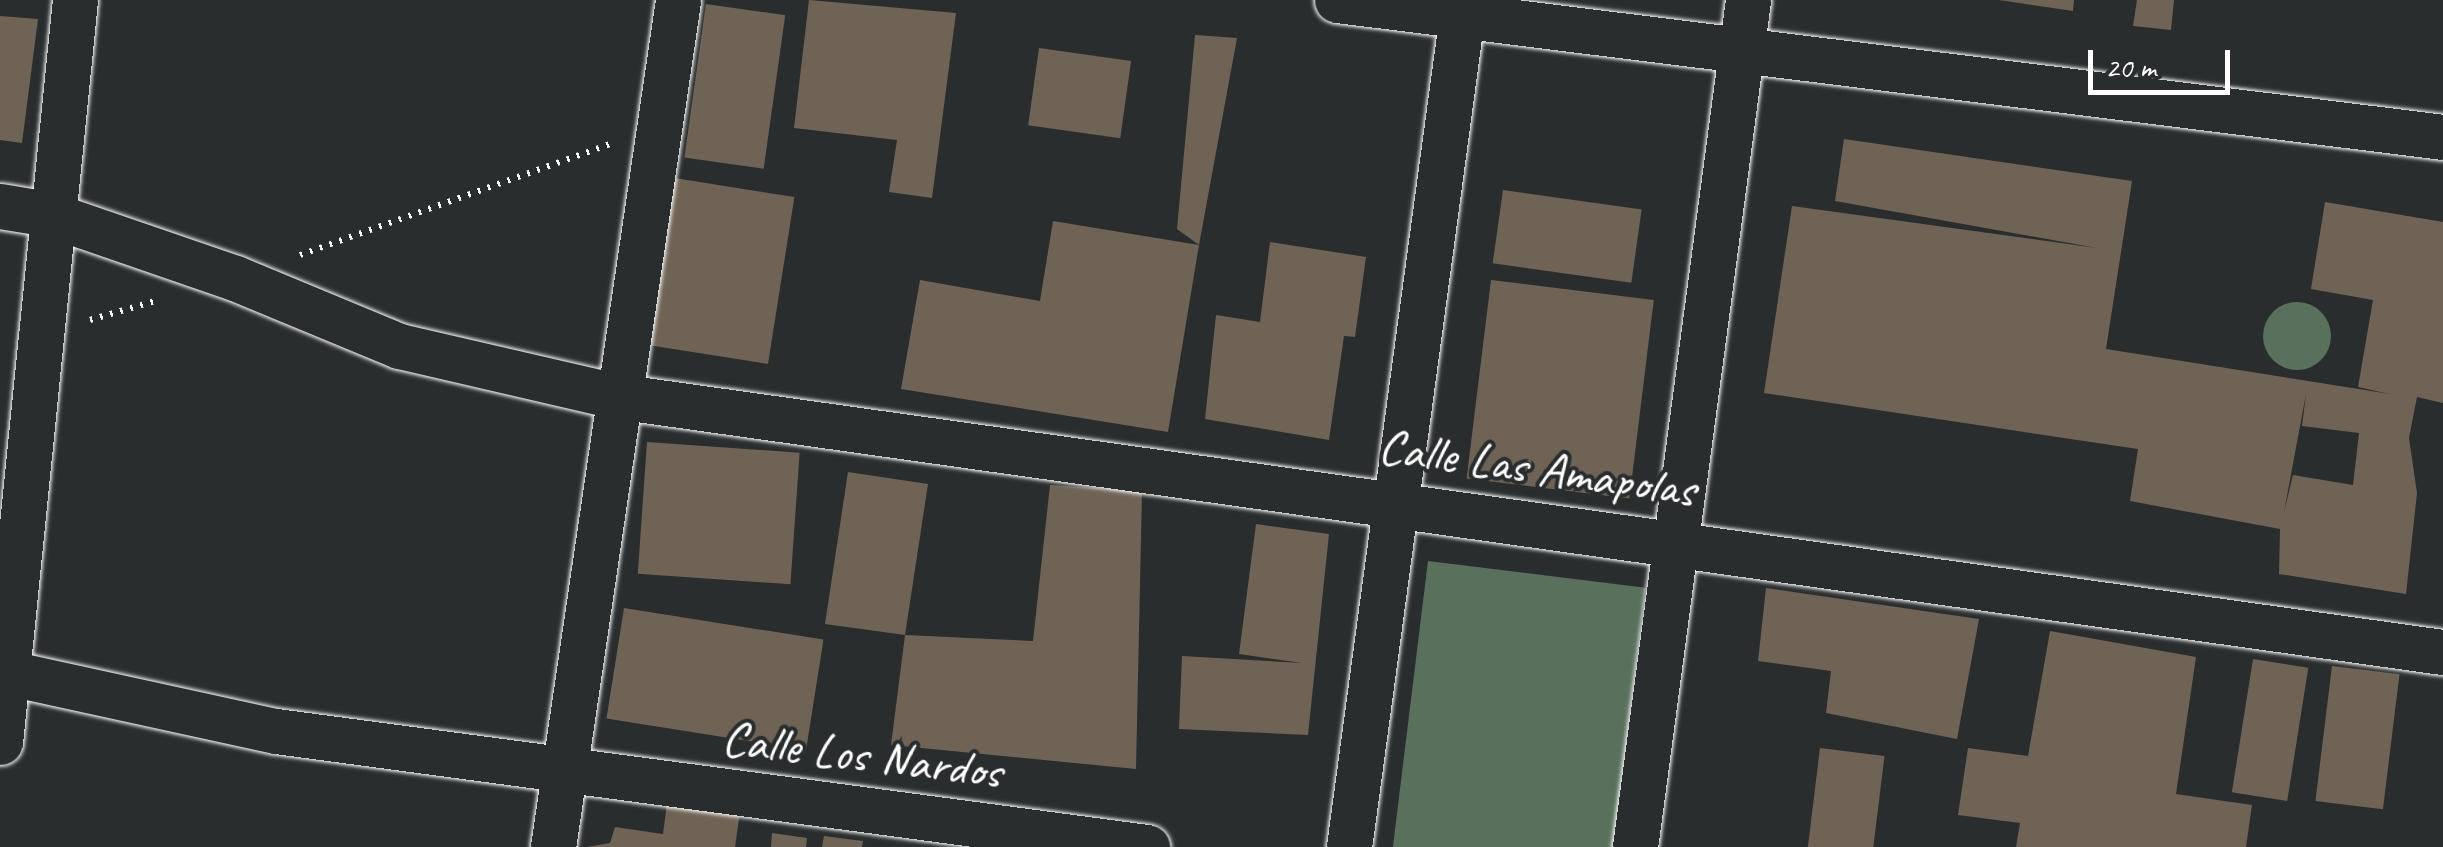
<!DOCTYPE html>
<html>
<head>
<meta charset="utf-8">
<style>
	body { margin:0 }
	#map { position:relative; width:2443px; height:847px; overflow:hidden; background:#2a2d2e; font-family:Caveat,sans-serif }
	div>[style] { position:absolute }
	.green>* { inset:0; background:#59705d; transform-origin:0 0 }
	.round { border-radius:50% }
	.building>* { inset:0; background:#6f6355; transform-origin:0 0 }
	.path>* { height:6px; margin-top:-3px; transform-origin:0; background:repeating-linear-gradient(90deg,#fff 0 2.5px,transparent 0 10.5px) }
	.roads { filter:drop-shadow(0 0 2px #fff) drop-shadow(0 0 2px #fff) }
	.street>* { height:45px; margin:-22.5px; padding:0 22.5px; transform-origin:22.5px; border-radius:22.5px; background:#2a2d2e }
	span { translate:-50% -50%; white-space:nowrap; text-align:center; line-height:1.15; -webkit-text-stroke:8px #2a2d2e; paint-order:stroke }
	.street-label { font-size:50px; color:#fff }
	.scale { position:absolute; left:2088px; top:50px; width:142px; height:45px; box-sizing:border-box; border:5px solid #fff; border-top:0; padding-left:12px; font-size:30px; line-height:35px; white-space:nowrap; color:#fff; -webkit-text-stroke:8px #2a2d2e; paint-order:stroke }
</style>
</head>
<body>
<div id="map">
	<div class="green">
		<div class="round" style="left:2263px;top:302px;width:68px;height:68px"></div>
		<div style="left:1428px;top:561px;width:219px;height:289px;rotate:7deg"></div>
	</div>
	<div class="building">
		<div style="clip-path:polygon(809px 0,956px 13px,932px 198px,889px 192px,897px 140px,794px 128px)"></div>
		<div style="clip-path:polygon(1999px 0,2074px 0,2073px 11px)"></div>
		<div style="clip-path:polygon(2137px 0,2174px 0,2171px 30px,2133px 26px)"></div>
		<div style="left:706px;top:4px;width:80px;height:155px;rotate:8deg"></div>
		<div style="clip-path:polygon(0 16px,38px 19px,22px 143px,0 140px)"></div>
		<div style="clip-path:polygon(1195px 35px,1237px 38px,1199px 245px,1177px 229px)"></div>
		<div style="left:1039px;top:48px;width:93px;height:78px;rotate:8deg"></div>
		<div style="clip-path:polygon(evenodd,1844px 139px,2132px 181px,2106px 349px,2390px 394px,2358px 387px,2373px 300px,2311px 289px,2325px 202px,2443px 222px,2443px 403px,2417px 397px,2409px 438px,2417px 493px,2406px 594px,2279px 574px,2280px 529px,2130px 501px,2138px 449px,1764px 393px,1792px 206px,2097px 248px,1835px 201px,1844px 139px,2306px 394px,2302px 426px,2359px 433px,2353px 485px,2293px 475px,2284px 512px,2306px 394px)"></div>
		<div style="left:668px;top:177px;width:128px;height:169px;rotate:9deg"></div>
		<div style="left:1503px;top:190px;width:140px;height:74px;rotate:8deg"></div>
		<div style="clip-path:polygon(1053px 221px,1199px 245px,1168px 432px,901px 389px,920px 280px,1040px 301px)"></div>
		<div style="clip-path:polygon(1270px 242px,1366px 257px,1355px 337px,1344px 336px,1329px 440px,1205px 419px,1216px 315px,1260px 322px)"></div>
		<div style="left:1491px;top:280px;width:164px;height:200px;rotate:7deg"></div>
		<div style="left:647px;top:442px;width:153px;height:132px;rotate:4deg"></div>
		<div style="clip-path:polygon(848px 472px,928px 484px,905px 635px,1033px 641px,1050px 485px,1142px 491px,1136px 769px,891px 745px,905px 635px,825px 624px)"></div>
		<div style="clip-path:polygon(1256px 524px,1329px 534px,1308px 735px,1179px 729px,1182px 656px,1302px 663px,1239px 654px)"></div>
		<div style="clip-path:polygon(1766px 588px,1979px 619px,1957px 739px,1826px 713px,1831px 671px,1758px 661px)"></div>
		<div style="left:624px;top:608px;width:202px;height:112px;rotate:9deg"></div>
		<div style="clip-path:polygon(2050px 631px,2196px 657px,2176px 794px,2252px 805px,2246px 847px,2016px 847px,2020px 823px,1958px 815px,1968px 748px,2028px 756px)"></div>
		<div style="left:2253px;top:659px;width:56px;height:135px;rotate:9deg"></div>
		<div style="left:2332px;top:666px;width:68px;height:136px;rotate:7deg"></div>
		<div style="left:1820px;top:748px;width:65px;height:100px;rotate:7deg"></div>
		<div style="clip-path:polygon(667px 803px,740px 812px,735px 847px,587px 847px,610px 843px,615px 827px,663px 834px)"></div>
		<div style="clip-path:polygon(772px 833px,807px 838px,806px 847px,771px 847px)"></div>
		<div style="clip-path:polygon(824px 836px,863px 841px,862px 847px,822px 847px)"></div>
	</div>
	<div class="path">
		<div style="left:300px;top:255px;width:332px;rotate:-19.7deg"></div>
		<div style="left:90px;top:320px;width:68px;rotate:-16.3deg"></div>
	</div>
	<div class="roads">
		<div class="street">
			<div style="left:1337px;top:0;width:1114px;rotate:7.06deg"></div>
			<div style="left:0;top:206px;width:50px;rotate:9.3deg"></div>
			<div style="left:49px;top:214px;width:197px;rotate:19deg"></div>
			<div style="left:235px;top:278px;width:178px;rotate:22.5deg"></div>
			<div style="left:399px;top:346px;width:223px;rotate:13deg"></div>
			<div style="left:616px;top:396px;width:1845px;rotate:7.98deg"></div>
			<div style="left:0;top:671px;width:282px;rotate:12.3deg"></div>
			<div style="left:276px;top:731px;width:879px;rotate:7.59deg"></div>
			<div style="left:0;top:742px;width:746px;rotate:-84.23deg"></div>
			<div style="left:553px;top:847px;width:856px;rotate:-81.6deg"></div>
			<div style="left:1349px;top:847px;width:855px;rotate:-82.27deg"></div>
			<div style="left:1635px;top:847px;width:855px;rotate:-82.4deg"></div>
		</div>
	</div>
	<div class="street-label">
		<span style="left:1537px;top:468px;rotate:8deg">Calle Las Amapolas</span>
		<span style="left:862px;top:755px;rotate:7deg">Calle Los Nardos</span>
	</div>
	<div class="scale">20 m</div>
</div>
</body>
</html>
